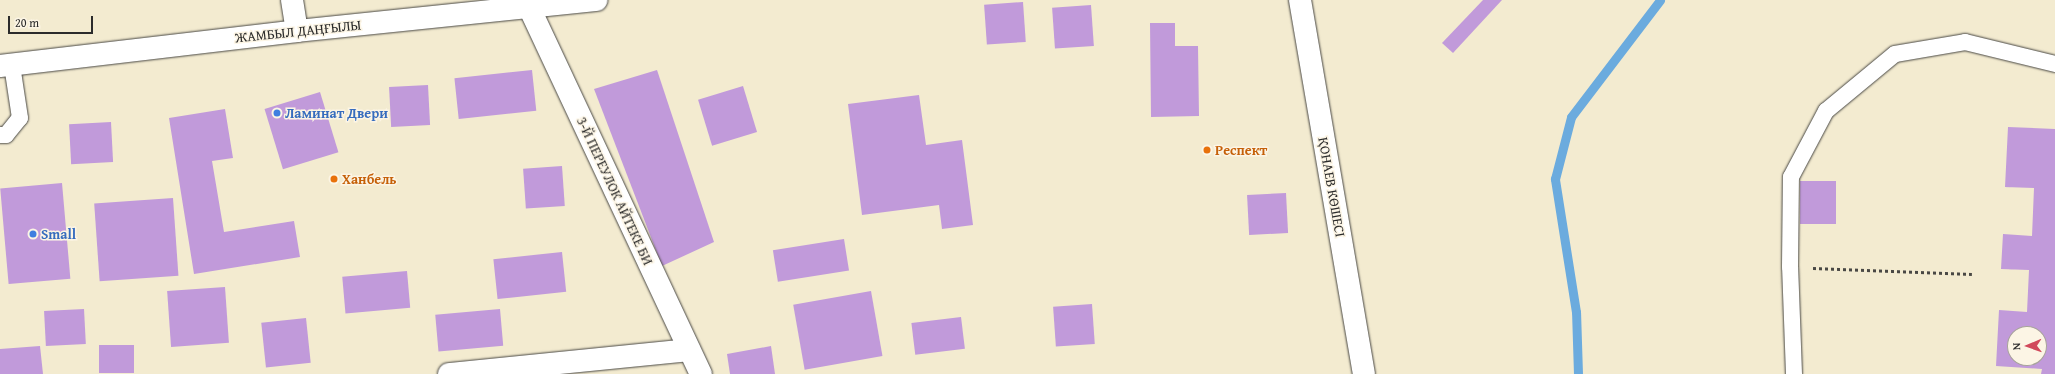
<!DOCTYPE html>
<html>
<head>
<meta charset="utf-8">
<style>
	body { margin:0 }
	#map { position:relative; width:2055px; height:374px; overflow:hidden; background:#f3ebd0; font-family:"Gentium Book Plus",serif }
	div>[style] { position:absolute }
	.stream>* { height:9px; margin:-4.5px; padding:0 4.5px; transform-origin:4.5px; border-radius:4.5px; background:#6babde }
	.building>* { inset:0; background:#c19ada; transform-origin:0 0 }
	.path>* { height:2.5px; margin-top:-1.25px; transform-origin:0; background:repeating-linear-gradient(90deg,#494844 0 3px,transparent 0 6px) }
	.roads { filter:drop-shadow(0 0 1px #494844) drop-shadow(0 0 1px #494844) }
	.lane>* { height:16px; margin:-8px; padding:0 8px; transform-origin:8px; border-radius:8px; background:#fff }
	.street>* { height:22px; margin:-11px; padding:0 11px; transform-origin:11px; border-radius:11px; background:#fff }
	.secondary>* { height:22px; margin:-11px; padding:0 11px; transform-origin:11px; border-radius:11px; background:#fff }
	.dots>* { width:11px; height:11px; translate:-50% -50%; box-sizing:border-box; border:2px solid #fcf5e5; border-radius:50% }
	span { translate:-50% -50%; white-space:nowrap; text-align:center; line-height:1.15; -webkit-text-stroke:3px #fcf5e5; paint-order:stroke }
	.street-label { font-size:14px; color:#2b2b2b }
	.shop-label { font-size:14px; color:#366cbe; font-weight:700 }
	.left { translate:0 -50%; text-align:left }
	.food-label { font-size:14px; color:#c56008; font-weight:700 }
	.north { position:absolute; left:2007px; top:326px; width:40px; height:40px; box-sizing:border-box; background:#fcf5e5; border:1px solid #a8a49b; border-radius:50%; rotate:268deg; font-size:11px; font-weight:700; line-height:16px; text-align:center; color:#2b2b2b }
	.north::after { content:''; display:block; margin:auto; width:14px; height:18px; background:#d1495b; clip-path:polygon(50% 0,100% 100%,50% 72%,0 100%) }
	.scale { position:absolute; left:8px; top:16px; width:85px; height:18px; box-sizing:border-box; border:2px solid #2b2b2b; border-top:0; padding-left:5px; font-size:12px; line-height:14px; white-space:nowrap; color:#2b2b2b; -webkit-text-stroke:3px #fcf5e5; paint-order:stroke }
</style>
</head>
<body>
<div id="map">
	<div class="stream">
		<div style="left:1578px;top:374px;width:62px;rotate:-91.8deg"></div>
		<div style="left:1576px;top:312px;width:135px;rotate:-99deg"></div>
		<div style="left:1555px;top:179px;width:64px;rotate:-75.5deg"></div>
		<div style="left:1571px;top:117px;width:147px;rotate:-52.7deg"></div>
	</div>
	<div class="building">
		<div style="clip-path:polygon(1483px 0,1502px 0,1453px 53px,1442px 43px)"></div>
		<div style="left:1023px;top:2px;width:40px;height:39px;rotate:86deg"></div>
		<div style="left:1091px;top:5px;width:41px;height:39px;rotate:86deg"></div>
		<div style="clip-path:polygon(1150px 23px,1175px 23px,1175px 46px,1198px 46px,1199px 116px,1151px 117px)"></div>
		<div style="left:532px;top:70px;width:41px;height:78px;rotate:84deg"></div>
		<div style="clip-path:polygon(657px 70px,714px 242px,662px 266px,594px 89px)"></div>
		<div style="left:428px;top:85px;width:40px;height:39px;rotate:87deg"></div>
		<div style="left:743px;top:86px;width:48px;height:47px;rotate:73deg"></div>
		<div style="left:320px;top:92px;width:63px;height:58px;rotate:73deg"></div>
		<div style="clip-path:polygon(919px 95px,926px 145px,962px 140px,973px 225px,942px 229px,939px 205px,862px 215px,848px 104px)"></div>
		<div style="clip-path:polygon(225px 109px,233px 158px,212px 161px,224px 232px,294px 221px,300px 257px,194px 274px,169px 118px)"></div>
		<div style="left:111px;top:122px;width:40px;height:42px;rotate:87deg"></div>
		<div style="clip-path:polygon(evenodd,2008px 127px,2055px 129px,2055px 374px,2041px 374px,2042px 369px,1996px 366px,1999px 310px,2027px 312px,2029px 270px,2001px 269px,2003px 234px,2032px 236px,2034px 188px,2005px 187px,2008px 127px,2015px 334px,2039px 334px,2039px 358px,2015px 358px,2015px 334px)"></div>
		<div style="left:562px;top:166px;width:40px;height:39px;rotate:86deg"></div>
		<div style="left:1800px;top:181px;width:36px;height:43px"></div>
		<div style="left:62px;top:183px;width:96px;height:62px;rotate:85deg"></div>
		<div style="left:1286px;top:193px;width:40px;height:39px;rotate:87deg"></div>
		<div style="left:173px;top:198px;width:78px;height:79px;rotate:86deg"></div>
		<div style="left:844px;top:239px;width:32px;height:72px;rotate:81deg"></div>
		<div style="left:562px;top:252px;width:40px;height:69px;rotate:84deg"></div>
		<div style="left:407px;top:271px;width:37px;height:65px;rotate:85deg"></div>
		<div style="left:225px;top:287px;width:56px;height:58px;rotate:86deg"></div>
		<div style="left:871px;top:291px;width:66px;height:79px;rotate:80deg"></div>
		<div style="left:1092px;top:304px;width:40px;height:39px;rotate:86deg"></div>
		<div style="left:84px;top:309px;width:35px;height:40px;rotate:87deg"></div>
		<div style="left:500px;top:309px;width:37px;height:65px;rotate:85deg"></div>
		<div style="left:961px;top:317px;width:32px;height:50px;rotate:83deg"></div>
		<div style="left:306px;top:318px;width:45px;height:45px;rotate:84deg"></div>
		<div style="left:99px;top:345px;width:35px;height:28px"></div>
		<div style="clip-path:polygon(40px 346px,43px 374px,0 374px,0 349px)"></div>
		<div style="clip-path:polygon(771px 346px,775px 374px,730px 374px,727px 354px)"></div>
	</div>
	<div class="path">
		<div style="left:1813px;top:268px;width:159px;rotate:2.2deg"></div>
	</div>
	<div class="roads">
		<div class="lane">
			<div style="left:0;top:135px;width:6px"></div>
			<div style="left:6px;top:135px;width:22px;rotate:-51deg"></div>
			<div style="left:20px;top:118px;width:54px;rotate:-98.6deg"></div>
			<div style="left:1794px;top:374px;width:107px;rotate:-92.1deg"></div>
			<div style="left:1790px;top:267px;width:90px;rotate:-89.4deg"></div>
			<div style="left:1791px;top:177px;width:75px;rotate:-62.1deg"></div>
			<div style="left:1826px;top:111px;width:89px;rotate:-39.6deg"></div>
			<div style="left:1895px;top:54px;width:71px;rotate:-9.7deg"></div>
			<div style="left:1965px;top:42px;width:93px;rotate:13.7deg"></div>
		</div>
		<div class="street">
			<div style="left:292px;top:0;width:31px;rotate:81deg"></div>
			<div style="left:529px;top:7px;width:405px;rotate:64.9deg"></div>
			<div style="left:449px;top:374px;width:241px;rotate:-5.7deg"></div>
		</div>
		<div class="secondary">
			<div style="left:1300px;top:0;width:379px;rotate:80.3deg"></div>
			<div style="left:0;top:66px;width:299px;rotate:-6.7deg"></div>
			<div style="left:297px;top:31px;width:301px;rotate:-5.9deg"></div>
		</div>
	</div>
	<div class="dots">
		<div style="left:277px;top:113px;background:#3f7fe0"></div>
		<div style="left:1207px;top:150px;background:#e8710a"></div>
		<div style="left:334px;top:179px;background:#e8710a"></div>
		<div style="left:33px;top:234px;background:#3f7fe0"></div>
	</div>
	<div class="street-label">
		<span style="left:298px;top:31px;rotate:-6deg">ЖАМБЫЛ ДАҢҒЫЛЫ</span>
		<span style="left:1332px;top:187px;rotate:80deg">ҚОНАЕВ КӨШЕСІ</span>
		<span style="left:615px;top:191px;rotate:65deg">3-Й ПЕРЕУЛОК АЙТЕКЕ БИ</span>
	</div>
	<div class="shop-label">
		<span class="left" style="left:285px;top:113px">Ламинат Двери</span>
		<span class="left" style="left:41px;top:234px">Small</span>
	</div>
	<div class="food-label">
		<span class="left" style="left:1215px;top:150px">Респект</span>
		<span class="left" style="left:342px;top:179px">Ханбель</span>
	</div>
	<div class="north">N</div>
	<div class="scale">20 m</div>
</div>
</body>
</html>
